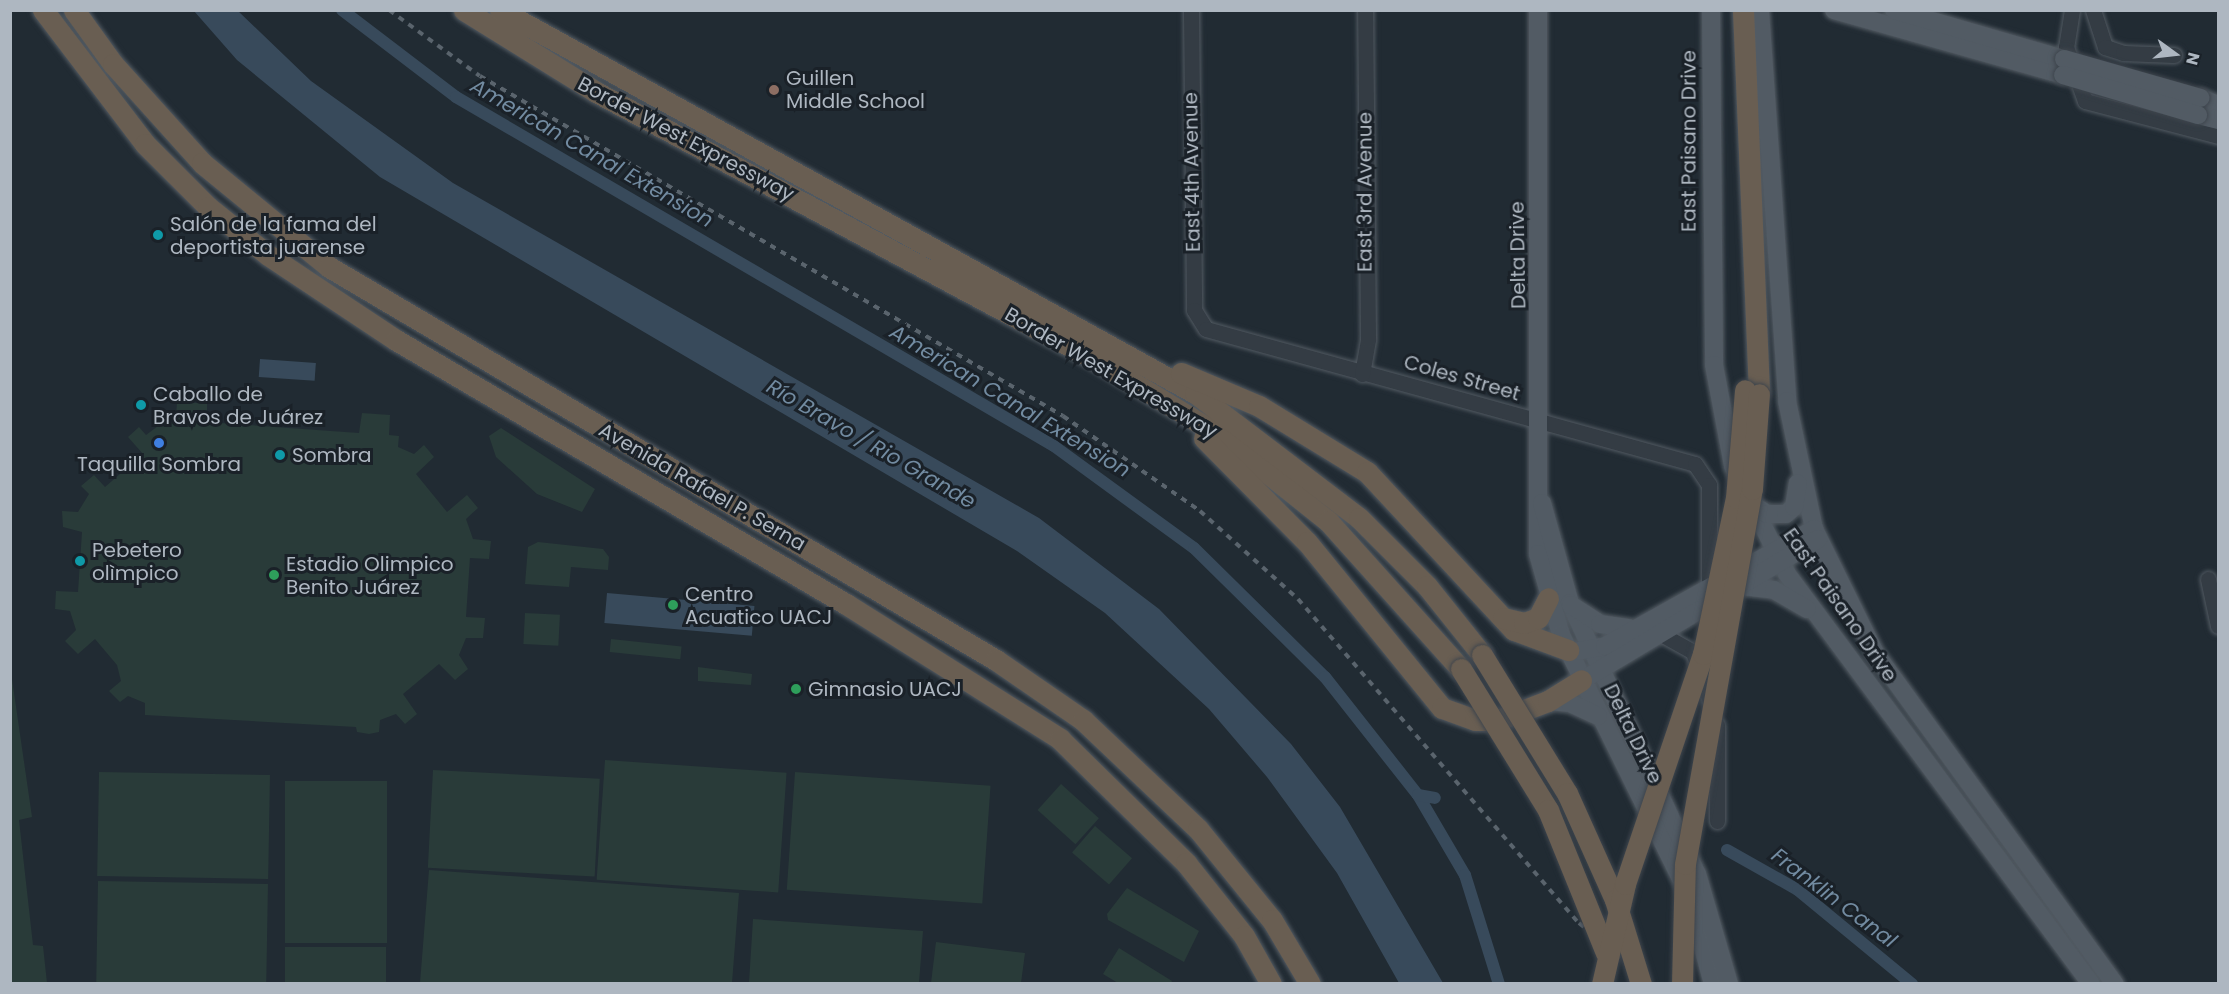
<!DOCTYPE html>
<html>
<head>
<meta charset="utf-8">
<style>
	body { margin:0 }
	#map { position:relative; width:2229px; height:994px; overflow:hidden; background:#212b33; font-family:Poppins,sans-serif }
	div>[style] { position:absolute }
	.green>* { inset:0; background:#293b39; transform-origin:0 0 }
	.water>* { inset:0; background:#384a5b; transform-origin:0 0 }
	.canal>* { height:12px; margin:-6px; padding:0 6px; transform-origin:6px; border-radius:6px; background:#384a5b }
	.roads { filter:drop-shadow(0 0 2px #525a62) drop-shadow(0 0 2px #525a62) }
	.minor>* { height:15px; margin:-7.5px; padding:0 7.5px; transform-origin:7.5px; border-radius:7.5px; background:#343c44 }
	.major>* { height:18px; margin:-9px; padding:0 9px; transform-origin:9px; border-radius:9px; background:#525b64 }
	.highway>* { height:21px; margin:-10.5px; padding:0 10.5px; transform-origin:10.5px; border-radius:10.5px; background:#695e52 }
	.rail>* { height:4px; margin-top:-2px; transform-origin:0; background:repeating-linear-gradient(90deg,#5a646d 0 6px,transparent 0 12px) }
	.bridges { filter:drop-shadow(0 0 2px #3e454d) drop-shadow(0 0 2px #3e454d) }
	.major-bridge>* { height:18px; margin:-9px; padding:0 9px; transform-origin:9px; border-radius:9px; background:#525b64 }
	.highway-bridge>* { height:21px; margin:-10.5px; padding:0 10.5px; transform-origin:10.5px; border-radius:10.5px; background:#695e52 }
	.dots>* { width:16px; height:16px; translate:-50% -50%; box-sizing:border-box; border:3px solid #1a2128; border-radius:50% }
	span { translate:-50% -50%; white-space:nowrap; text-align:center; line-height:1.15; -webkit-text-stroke:6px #1a2128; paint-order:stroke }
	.poi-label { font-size:20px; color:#aeb7c1 }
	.left { translate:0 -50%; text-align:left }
	.street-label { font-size:20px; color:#aeb7c1 }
	.water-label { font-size:21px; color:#728ba1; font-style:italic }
	.frame { position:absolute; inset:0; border:12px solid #aeb7c1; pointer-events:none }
	.north { position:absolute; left:2145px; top:24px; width:60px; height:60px; -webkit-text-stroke:4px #1a2128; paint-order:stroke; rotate:105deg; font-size:16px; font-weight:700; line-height:24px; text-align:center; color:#aeb7c1 }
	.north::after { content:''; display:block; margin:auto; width:21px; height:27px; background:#aeb7c1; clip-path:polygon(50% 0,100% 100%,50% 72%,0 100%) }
</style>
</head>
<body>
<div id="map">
	<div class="green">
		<div style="clip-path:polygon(177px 401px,207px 404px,207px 422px,359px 433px,362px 413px,390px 415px,389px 435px,399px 436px,398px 447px,414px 454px,424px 445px,434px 457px,416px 474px,447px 512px,467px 495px,478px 508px,466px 519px,473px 539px,491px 541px,489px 559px,470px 558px,466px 617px,485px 618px,483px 638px,466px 638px,459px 655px,468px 669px,455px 680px,439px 664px,403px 694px,417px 714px,405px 724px,396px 714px,380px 720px,379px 732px,369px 734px,357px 732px,356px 727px,145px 715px,145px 703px,128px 696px,120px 702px,109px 691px,121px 681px,117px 665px,95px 639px,78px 654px,65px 641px,76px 630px,70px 611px,55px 609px,56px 591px,78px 592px,82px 532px,63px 527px,62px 511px,78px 512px,89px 494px,81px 486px,94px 475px,105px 487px,143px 454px,128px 437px,139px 427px,146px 435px,166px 420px,176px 420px)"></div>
		<div style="clip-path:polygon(501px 428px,595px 489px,582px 512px,537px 494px,496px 457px,489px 436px)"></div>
		<div style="clip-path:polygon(538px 542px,603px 549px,609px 557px,608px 570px,571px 567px,569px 587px,525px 584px,528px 547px)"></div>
		<div style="left:525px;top:613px;width:35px;height:31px;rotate:3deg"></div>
		<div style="left:611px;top:639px;width:71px;height:13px;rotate:6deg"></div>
		<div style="clip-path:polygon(698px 667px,752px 674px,751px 685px,698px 681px)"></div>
		<div style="clip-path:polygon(11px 672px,32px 817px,19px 820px,33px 945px,43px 946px,47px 983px,11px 983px)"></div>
		<div style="left:605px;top:760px;width:182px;height:120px;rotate:4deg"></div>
		<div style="left:433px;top:770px;width:167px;height:98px;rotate:3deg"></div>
		<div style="left:99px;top:772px;width:171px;height:104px;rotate:1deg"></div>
		<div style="left:795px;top:772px;width:196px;height:118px;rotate:4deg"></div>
		<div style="left:285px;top:781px;width:102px;height:162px"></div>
		<div style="left:1061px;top:784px;width:51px;height:35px;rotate:42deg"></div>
		<div style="left:1095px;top:826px;width:49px;height:35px;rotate:41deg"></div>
		<div style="clip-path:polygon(429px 870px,739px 893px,732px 983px,420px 983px)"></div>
		<div style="left:98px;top:881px;width:170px;height:102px;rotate:1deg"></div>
		<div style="clip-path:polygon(1127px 888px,1199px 931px,1184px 962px,1108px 920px,1107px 914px)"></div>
		<div style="clip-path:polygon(753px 919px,923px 931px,919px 983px,749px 983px)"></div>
		<div style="clip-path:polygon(936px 942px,1025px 953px,1021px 983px,931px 983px)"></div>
		<div style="left:285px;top:947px;width:101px;height:36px"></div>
		<div style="clip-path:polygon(1119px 948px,1172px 981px,1171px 983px,1118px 983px,1103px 974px)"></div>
	</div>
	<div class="water">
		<div style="clip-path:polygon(194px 11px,238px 11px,311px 81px,453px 183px,1039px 518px,1159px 609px,1291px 744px,1340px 807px,1443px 983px,1399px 983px,1337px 873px,1267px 777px,1209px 709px,1105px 613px,1017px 551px,380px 177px,237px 60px)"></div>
		<div style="left:260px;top:359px;width:56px;height:18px;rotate:4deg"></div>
		<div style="left:607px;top:593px;width:148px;height:30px;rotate:5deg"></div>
	</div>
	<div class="canal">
		<div style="left:342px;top:10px;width:143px;rotate:37.3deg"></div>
		<div style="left:456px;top:97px;width:692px;rotate:30.27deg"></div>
		<div style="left:1054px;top:446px;width:173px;rotate:36.1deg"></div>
		<div style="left:1194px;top:548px;width:184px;rotate:44.6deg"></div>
		<div style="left:1325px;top:677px;width:150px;rotate:51.8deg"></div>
		<div style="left:1418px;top:795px;width:93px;rotate:59.6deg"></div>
		<div style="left:1465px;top:875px;width:114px;rotate:72.7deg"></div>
		<div style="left:1418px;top:795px;width:17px;rotate:10deg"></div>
		<div style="left:1727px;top:850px;width:81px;rotate:29.4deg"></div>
		<div style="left:1798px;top:890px;width:148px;rotate:39.5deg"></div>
	</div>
	<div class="roads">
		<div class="minor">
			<div style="left:1191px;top:10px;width:300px;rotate:89.4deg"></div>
			<div style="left:1194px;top:310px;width:22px;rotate:58deg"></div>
			<div style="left:1206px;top:329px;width:507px;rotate:15.43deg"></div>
			<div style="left:1695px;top:464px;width:25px;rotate:56deg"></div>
			<div style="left:1709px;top:485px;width:102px;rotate:90deg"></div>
			<div style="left:2072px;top:10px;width:37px;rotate:99deg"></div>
			<div style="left:2066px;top:47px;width:57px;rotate:70.6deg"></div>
			<div style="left:2085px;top:101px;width:138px;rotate:14.7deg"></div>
			<div style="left:2093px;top:10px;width:39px;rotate:72deg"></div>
			<div style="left:2105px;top:47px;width:19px;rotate:18deg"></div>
			<div style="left:2123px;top:53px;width:51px;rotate:2.2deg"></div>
			<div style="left:1362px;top:374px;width:36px;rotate:-80deg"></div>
			<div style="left:1368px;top:339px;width:329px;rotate:-90.5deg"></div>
			<div style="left:2208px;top:579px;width:48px;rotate:78deg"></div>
			<div style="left:1661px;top:634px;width:37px;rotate:29deg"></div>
			<div style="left:1693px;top:652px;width:52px;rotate:70.9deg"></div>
			<div style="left:1717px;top:821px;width:96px;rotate:-90deg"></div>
		</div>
		<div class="major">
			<div style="left:1538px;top:10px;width:544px;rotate:90deg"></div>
			<div style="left:1538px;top:554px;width:84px;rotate:74.1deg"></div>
			<div style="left:1561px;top:635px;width:288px;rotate:63.8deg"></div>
			<div style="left:1688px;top:893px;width:94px;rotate:74.6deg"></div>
			<div style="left:1711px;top:10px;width:355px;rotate:89.5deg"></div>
			<div style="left:1714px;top:365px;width:103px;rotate:79.3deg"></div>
			<div style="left:1733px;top:466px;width:121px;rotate:63.4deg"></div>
			<div style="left:1787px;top:574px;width:510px;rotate:53.44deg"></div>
			<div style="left:1760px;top:10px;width:392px;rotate:86deg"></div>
			<div style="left:1787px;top:401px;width:131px;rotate:78.1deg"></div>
			<div style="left:1814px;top:529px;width:138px;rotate:63.8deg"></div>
			<div style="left:1875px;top:653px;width:409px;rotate:54.1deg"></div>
			<div style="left:1834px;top:10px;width:238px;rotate:15.8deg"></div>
			<div style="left:1894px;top:10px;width:177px;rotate:16.1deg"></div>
			<div style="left:2201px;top:98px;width:18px;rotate:22deg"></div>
			<div style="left:2198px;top:115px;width:21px;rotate:14deg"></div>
			<div style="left:1748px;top:502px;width:22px;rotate:32deg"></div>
			<div style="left:1767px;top:514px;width:19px"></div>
			<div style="left:1786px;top:514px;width:11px;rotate:-41deg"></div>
			<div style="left:1794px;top:507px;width:24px;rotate:-81deg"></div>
			<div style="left:1542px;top:503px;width:104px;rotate:74.4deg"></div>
			<div style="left:1570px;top:603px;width:299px;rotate:64.9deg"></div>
			<div style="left:1697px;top:874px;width:115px;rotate:73.8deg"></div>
			<div style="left:1742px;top:586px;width:32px;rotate:7deg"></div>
			<div style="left:1774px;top:590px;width:38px;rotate:30deg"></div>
			<div style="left:1571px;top:605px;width:35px;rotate:33deg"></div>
			<div style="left:1600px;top:624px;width:30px;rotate:8deg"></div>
			<div style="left:1578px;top:651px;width:27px;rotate:-10deg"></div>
			<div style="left:1605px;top:646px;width:240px;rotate:-29.2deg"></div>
			<div style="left:1591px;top:675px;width:265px;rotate:-30.9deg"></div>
			<div style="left:1548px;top:701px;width:22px;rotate:5deg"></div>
			<div style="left:1570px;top:703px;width:31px;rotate:25deg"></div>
		</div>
		<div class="highway">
			<div style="left:43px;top:10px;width:168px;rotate:52.7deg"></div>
			<div style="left:145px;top:144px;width:89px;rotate:45deg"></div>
			<div style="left:208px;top:207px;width:77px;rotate:38.7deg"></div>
			<div style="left:268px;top:255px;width:154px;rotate:33.6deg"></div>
			<div style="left:396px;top:340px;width:522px;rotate:30.4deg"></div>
			<div style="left:846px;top:604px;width:253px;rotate:32.2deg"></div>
			<div style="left:1060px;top:739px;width:177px;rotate:44.5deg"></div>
			<div style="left:1186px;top:863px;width:93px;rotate:51.5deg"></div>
			<div style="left:1244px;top:936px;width:55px;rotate:60.6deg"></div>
			<div style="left:74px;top:10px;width:67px;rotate:54.2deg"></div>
			<div style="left:113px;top:64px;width:133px;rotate:48deg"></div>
			<div style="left:202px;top:163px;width:164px;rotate:39.3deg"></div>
			<div style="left:329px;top:267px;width:774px;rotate:30.51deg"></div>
			<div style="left:996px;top:660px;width:106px;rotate:34.6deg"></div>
			<div style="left:1083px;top:720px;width:158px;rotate:43.5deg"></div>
			<div style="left:1198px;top:829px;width:117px;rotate:50.9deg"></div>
			<div style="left:1272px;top:920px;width:74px;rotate:59.3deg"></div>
			<div style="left:464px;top:10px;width:155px;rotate:31.8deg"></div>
			<div style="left:596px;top:92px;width:565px;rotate:28.2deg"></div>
			<div style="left:1094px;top:359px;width:149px;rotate:31.2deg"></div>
			<div style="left:1221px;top:436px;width:137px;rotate:38.5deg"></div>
			<div style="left:1328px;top:521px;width:199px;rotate:48.1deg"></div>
			<div style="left:500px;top:10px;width:794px;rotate:28.86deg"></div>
			<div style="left:1195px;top:393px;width:206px;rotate:37.3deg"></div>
			<div style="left:1359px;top:518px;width:96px;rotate:45deg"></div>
			<div style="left:1427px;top:586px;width:88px;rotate:51.4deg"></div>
			<div style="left:1743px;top:10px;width:381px;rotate:87.6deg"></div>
			<div style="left:1181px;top:373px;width:85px;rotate:22.9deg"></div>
			<div style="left:1259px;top:406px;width:127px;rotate:31.4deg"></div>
			<div style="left:1367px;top:472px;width:216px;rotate:47.1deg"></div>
			<div style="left:1514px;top:630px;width:58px;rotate:20.3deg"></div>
			<div style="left:1204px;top:438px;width:146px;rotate:45.3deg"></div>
			<div style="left:1307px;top:542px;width:214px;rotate:50.9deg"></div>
			<div style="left:1442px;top:708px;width:35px;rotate:20deg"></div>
			<div style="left:1475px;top:720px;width:23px"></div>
			<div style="left:1498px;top:720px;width:53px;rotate:-20.8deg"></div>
			<div style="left:1548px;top:701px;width:39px;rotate:-32deg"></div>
			<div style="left:1503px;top:618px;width:22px;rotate:13deg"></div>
			<div style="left:1524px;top:623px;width:15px;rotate:-20deg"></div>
			<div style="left:1538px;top:618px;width:22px;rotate:-63deg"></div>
		</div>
	</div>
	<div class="rail">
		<div style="left:389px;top:10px;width:112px;rotate:36deg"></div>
		<div style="left:480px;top:76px;width:675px;rotate:30.25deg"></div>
		<div style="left:1063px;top:416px;width:167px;rotate:34.7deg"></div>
		<div style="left:1200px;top:511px;width:132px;rotate:41.9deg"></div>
		<div style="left:1298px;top:599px;width:429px;rotate:49.1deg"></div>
		<div style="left:1579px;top:923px;width:97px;rotate:39.1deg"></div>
	</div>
	<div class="bridges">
		<div class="major-bridge">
			<div style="left:2064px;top:59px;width:142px;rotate:15.9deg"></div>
			<div style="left:2063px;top:75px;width:141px;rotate:16.5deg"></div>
		</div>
		<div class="highway-bridge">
			<div style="left:1482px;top:655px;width:162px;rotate:58.4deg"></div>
			<div style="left:1567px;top:793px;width:117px;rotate:65.8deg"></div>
			<div style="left:1615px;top:900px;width:88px;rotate:72.8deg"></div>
			<div style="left:1461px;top:669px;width:166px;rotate:58.3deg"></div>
			<div style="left:1548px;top:810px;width:154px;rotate:67.9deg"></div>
			<div style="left:1602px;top:984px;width:103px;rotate:-77deg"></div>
			<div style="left:1625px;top:884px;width:243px;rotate:-71.3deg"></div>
			<div style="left:1703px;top:654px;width:159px;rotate:-78.1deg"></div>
			<div style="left:1736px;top:498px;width:108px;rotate:-85.2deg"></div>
			<div style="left:1682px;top:984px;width:120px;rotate:-88.6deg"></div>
			<div style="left:1685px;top:864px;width:381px;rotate:-79.9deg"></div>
			<div style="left:1752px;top:489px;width:95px;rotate:-85.8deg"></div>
		</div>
	</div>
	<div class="dots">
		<div style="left:774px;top:90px;background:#8d6e63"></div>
		<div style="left:158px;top:235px;background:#0f9aa8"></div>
		<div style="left:141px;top:405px;background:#0f9aa8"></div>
		<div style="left:159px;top:443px;background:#3f7fe0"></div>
		<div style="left:280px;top:455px;background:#0f9aa8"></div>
		<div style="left:80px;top:561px;background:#0f9aa8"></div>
		<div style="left:274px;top:575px;background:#2e9e5b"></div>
		<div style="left:673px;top:605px;background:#2e9e5b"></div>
		<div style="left:796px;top:689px;background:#2e9e5b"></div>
	</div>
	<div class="poi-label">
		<span class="left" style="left:786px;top:90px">Guillen<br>Middle School</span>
		<span class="left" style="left:170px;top:236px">Salón de la fama del<br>deportista juarense</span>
		<span class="left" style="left:153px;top:406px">Caballo de<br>Bravos de Juárez</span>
		<span class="left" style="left:292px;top:455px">Sombra</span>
		<span style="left:159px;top:464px">Taquilla Sombra</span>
		<span class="left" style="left:92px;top:562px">Pebetero<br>olìmpico</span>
		<span class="left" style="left:286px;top:576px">Estadio Olimpico<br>Benito Juárez</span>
		<span class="left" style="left:685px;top:606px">Centro<br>Acuatico UACJ</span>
		<span class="left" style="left:808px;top:689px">Gimnasio UACJ</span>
	</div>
	<div class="street-label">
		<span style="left:686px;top:139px;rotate:28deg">Border West Expressway</span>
		<span style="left:1689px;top:141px;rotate:-90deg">East Paisano Drive</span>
		<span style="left:1192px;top:172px;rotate:-91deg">East 4th Avenue</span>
		<span style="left:1365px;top:192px;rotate:-90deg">East 3rd Avenue</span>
		<span style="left:1518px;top:255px;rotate:-91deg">Delta Drive</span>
		<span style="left:1111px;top:373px;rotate:30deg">Border West Expressway</span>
		<span style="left:1462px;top:378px;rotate:16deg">Coles Street</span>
		<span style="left:702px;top:487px;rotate:30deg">Avenida Rafael P. Serna</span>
		<span style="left:1840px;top:605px;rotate:55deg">East Paisano Drive</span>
		<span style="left:1633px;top:734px;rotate:64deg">Delta Drive</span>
	</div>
	<div class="water-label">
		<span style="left:592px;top:153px;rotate:30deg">American Canal Extension</span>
		<span style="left:1010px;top:401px;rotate:31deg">American Canal Extension</span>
		<span style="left:871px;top:444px;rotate:30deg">Río Bravo / Rio Grande</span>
		<span style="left:1834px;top:898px;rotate:37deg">Franklin Canal</span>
	</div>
	<div class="frame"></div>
	<div class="north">N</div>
</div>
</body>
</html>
